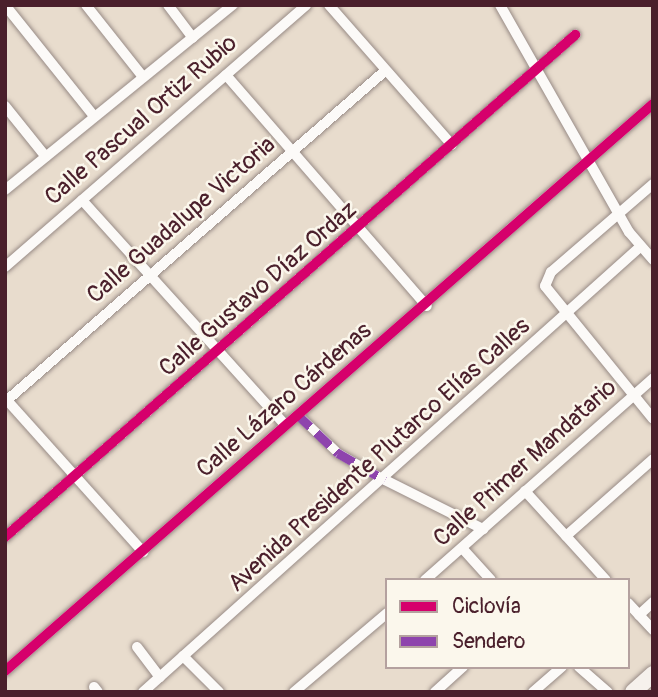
<!DOCTYPE html>
<html>
<head>
<meta charset="utf-8">
<style>
	body { margin:0 }
	#map { position:relative; width:658px; height:697px; overflow:hidden; background:#e8dccd; font-family:Pangolin,sans-serif }
	div>[style] { position:absolute }
	.roads { filter:drop-shadow(0 0 2px #988b86) drop-shadow(0 0 2px #988b86) }
	.pedestrian>* { height:9px; margin:-4.5px; padding:0 4.5px; transform-origin:4.5px; border-radius:4.5px; background:#fcfaf8 }
	.minor>* { height:10px; margin:-5px; padding:0 5px; transform-origin:5px; border-radius:5px; background:#fcfaf8 }
	.secondary>* { height:16px; margin:-8px; padding:0 8px; transform-origin:8px; border-radius:8px; background:#f6f1ec }
	.quiet>* { height:9px; margin-top:-4.5px; transform-origin:0; background:repeating-linear-gradient(90deg,#8e44ad 0 18px,transparent 0 27px) }
	.cycleway>* { height:10px; margin:-5px; padding:0 5px; transform-origin:5px; border-radius:5px; background:#d6006c }
	span { translate:-50% -50%; white-space:nowrap; text-align:center; line-height:1.15; -webkit-text-stroke:5px #fbf7ec; paint-order:stroke }
	.street-label { font-size:24px; color:#4a1f2b }
	.frame { position:absolute; inset:0; border:7px solid #4a1f2b; pointer-events:none }
	.legend { position:absolute; left:385px; top:578px; width:245px; height:91px; box-sizing:border-box; background:#fbf7ec; border:2px solid #b4a19f; margin:0; padding:9px 12px; list-style:none; font-size:21px; color:#4a1f2b }
	.legend li { display:flex; align-items:center; gap:14px; height:35px }
	.legend b { width:35px; border:2px solid #b4a19f }
</style>
</head>
<body>
<div id="map">
	<div class="roads">
		<div class="pedestrian">
			<div style="left:297px;top:414px;width:57px;rotate:43.6deg"></div>
			<div style="left:338px;top:453px;width:54px;rotate:29.9deg"></div>
		</div>
		<div class="minor">
			<div style="left:5px;top:5px;width:142px;rotate:51.3deg"></div>
			<div style="left:86px;top:5px;width:92px;rotate:51.6deg"></div>
			<div style="left:168px;top:5px;width:41px;rotate:52.9deg"></div>
			<div style="left:329px;top:5px;width:186px;rotate:48.7deg"></div>
			<div style="left:500px;top:5px;width:261px;rotate:60.4deg"></div>
			<div style="left:629px;top:232px;width:37px;rotate:49deg"></div>
			<div style="left:226px;top:75px;width:306px;rotate:49deg"></div>
			<div style="left:5px;top:106px;width:65px;rotate:51.2deg"></div>
			<div style="left:653px;top:184px;width:135px;rotate:139.2deg"></div>
			<div style="left:551px;top:272px;width:15px;rotate:113deg"></div>
			<div style="left:545px;top:286px;width:171px;rotate:50.9deg"></div>
			<div style="left:5px;top:190px;width:294px;rotate:-39.1deg"></div>
			<div style="left:82px;top:200px;width:303px;rotate:47.9deg"></div>
			<div style="left:5px;top:267px;width:399px;rotate:-41deg"></div>
			<div style="left:5px;top:398px;width:207px;rotate:48.1deg"></div>
			<div style="left:5px;top:402px;width:505px;rotate:-41.07deg"></div>
			<div style="left:385px;top:480px;width:110px;rotate:26.6deg"></div>
			<div style="left:525px;top:491px;width:120px;rotate:47.7deg"></div>
			<div style="left:566px;top:536px;width:116px;rotate:-41.5deg"></div>
			<div style="left:5px;top:537px;width:760px;rotate:-41.37deg"></div>
			<div style="left:462px;top:548px;width:43px;rotate:47.8deg"></div>
			<div style="left:425px;top:580px;width:305px;rotate:-41.5deg"></div>
			<div style="left:628px;top:603px;width:37px;rotate:47deg"></div>
			<div style="left:639px;top:615px;width:19px;rotate:-43deg"></div>
			<div style="left:137px;top:647px;width:38px;rotate:53deg"></div>
			<div style="left:183px;top:656px;width:51px;rotate:45deg"></div>
			<div style="left:579px;top:667px;width:38px;rotate:41deg"></div>
			<div style="left:5px;top:671px;width:861px;rotate:-41.19deg"></div>
			<div style="left:94px;top:687px;width:6px;rotate:51deg"></div>
			<div style="left:143px;top:692px;width:667px;rotate:-41.84deg"></div>
			<div style="left:294px;top:692px;width:122px;rotate:-40.3deg"></div>
			<div style="left:435px;top:692px;width:38px;rotate:-42deg"></div>
			<div style="left:533px;top:692px;width:38px;rotate:-41deg"></div>
		</div>
		<div class="secondary">
			<div style="left:633px;top:692px;width:27px;rotate:-42deg"></div>
		</div>
	</div>
	<div class="quiet">
		<div style="left:297px;top:414px;width:57px;rotate:43.6deg"></div>
		<div style="left:338px;top:453px;width:54px;rotate:29.9deg"></div>
	</div>
	<div class="cycleway">
		<div style="left:5px;top:537px;width:760px;rotate:-41.37deg"></div>
		<div style="left:5px;top:671px;width:861px;rotate:-41.19deg"></div>
	</div>
	<div class="street-label">
		<span style="left:141px;top:120px;rotate:-41deg">Calle Pascual Ortiz Rubio</span>
		<span style="left:181px;top:220px;rotate:-41deg">Calle Guadalupe Victoria</span>
		<span style="left:258px;top:289px;rotate:-41deg">Calle Gustavo Díaz Ordaz</span>
		<span style="left:284px;top:400px;rotate:-41deg">Calle Lázaro Cárdenas</span>
		<span style="left:379px;top:455px;rotate:-42deg">Avenida Presidente Plutarco Elías Calles</span>
		<span style="left:525px;top:463px;rotate:-42deg">Calle Primer Mandatario</span>
	</div>
	<div class="frame"></div>
	<ul class="legend">
	<li><b style="height:9px;background:#d6006c"></b>Ciclovía</li>
	<li><b style="height:9px;background:#8e44ad"></b>Sendero</li>
	</ul>
</div>
</body>
</html>
